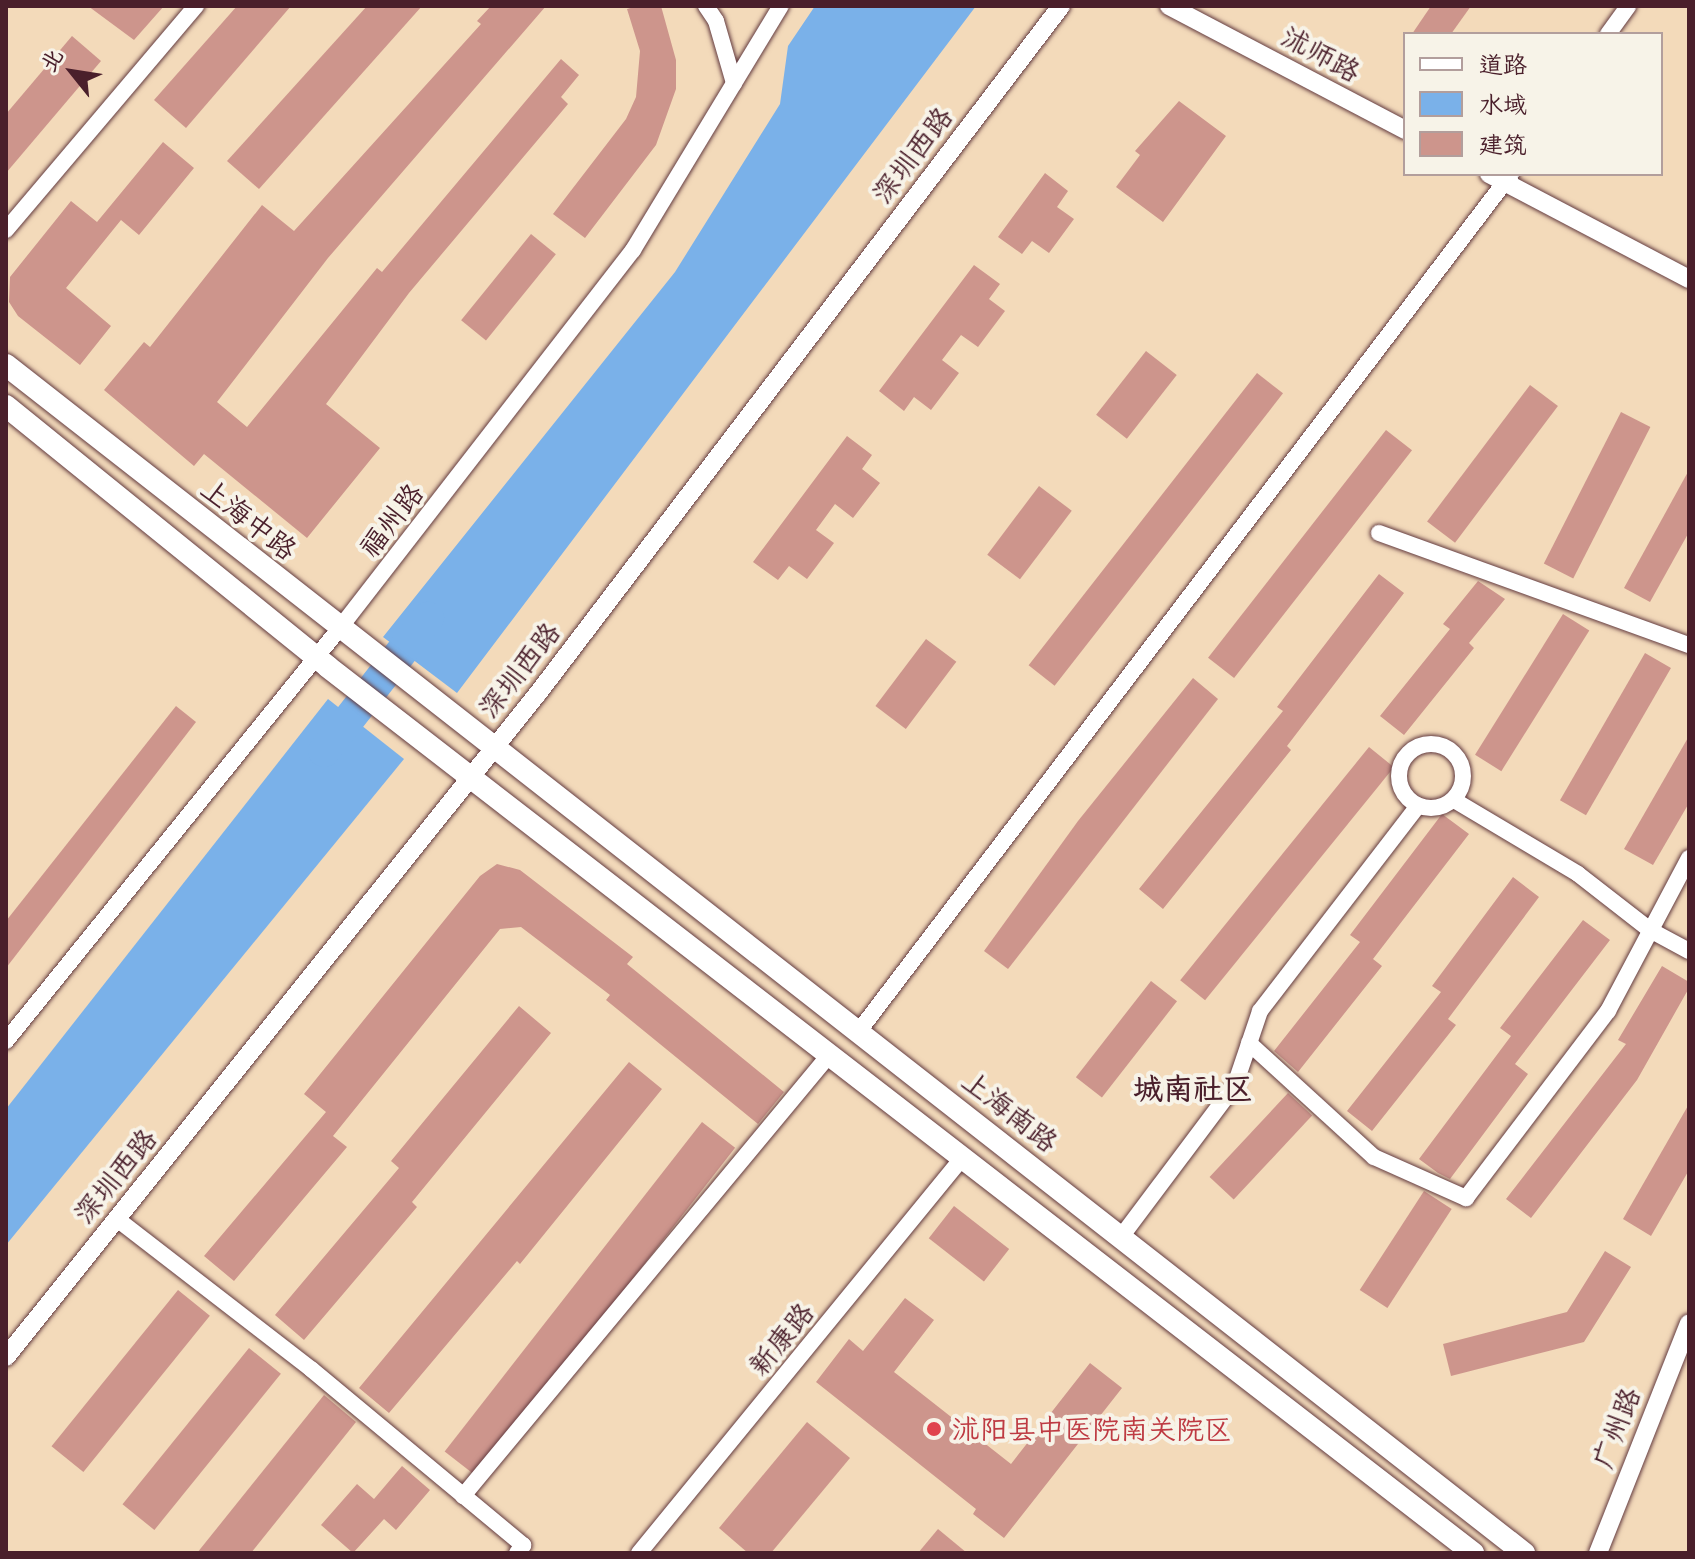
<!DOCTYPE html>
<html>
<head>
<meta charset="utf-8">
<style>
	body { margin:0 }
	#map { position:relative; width:1695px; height:1559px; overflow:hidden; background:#f3daba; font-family:Delius,"LXGW WenKai TC",sans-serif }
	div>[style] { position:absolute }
	.water>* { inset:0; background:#7ab1e9 }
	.river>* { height:32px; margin:-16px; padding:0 16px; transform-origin:16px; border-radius:16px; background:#7ab1e9 }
	.building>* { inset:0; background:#cd958c; transform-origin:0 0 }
	.roads { filter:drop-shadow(0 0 2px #633b40) drop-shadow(0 0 2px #633b40) }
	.minor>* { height:16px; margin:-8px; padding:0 8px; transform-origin:8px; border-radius:8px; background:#fff }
	.minor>.ring { margin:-8px; padding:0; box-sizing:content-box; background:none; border:16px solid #fff; border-radius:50% }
	.tertiary>* { height:18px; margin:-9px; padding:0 9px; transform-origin:9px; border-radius:9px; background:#fff }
	.secondary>* { height:22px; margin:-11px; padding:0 11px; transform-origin:11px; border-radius:11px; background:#fff }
	.dots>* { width:22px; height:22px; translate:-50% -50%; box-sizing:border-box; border:4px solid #f7f3e8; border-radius:50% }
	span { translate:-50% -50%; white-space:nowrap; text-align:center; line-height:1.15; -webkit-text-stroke:8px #f7f3e8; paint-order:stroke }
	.street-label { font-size:28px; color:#4a1f2b }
	.health-label { font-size:28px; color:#be3a42 }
	.left { translate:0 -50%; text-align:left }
	.neighbourhood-label { font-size:30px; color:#4a1f2b; font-weight:700 }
	.frame { position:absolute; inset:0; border:8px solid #4a1f2b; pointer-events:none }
	.legend { position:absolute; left:1403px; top:32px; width:260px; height:144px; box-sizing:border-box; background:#f7f3e8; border:2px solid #b29e9c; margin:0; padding:10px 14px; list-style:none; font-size:24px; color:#4a1f2b }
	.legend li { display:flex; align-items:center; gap:16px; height:40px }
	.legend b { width:40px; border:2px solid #b29e9c }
	.north { position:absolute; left:32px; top:32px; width:80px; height:80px; -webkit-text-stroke:6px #f7f3e8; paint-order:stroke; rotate:300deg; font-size:22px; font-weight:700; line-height:32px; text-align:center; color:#4a1f2b }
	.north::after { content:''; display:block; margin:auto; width:28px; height:36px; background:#4a1f2b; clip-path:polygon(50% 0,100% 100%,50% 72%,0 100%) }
</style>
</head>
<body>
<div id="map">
	<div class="water">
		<div style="clip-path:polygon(815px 6px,976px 6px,457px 693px,383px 637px,675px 272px,780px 104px,788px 46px)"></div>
		<div style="clip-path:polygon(328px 699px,404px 759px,6px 1245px,6px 1109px)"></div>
	</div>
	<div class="river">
		<div style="left:324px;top:751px;width:169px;rotate:-52deg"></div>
	</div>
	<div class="building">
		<div style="clip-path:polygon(88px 6px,164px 6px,134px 40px)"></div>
		<div style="clip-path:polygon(237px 6px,291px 6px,186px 128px,154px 100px)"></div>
		<div style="clip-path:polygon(367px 6px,422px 6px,259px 189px,227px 161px)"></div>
		<div style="clip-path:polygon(491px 6px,546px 6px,328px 258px,217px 402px,247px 427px,377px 268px,382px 272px,561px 59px,579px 75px,561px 97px,568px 104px,409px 293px,326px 404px,380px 448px,307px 538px,204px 454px,194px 466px,104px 390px,144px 342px,150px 347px,262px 205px,294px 231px,481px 24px,477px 21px)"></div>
		<div style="clip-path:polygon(638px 6px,661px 6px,676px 60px,676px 89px,656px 145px,585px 238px,553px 214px,626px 119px,636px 97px,640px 51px,627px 9px)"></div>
		<div style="clip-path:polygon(1431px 6px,1471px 6px,1451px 34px,1412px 34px)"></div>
		<div style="clip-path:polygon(72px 36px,101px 61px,6px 173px,6px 114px)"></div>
		<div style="clip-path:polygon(1179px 101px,1226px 136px,1163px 222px,1116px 187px,1140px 155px,1135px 151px)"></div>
		<div style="clip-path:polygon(163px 142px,194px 168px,139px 235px,121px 220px,66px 288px,111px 326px,80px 365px,18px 316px,9px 302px,10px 277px,71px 201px,97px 222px)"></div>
		<div style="clip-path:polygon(1045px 173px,1068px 191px,1057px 207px,1074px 219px,1049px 253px,1032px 241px,1022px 254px,998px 237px)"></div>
		<div style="left:531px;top:234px;width:32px;height:111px;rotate:39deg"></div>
		<div style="clip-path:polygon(974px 265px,1000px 284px,989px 299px,1005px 311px,978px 347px,961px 335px,942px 360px,959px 373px,931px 410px,914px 397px,904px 411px,879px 391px)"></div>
		<div style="left:1146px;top:351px;width:39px;height:81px;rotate:38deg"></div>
		<div style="left:1257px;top:373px;width:33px;height:371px;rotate:38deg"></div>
		<div style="left:1530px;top:385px;width:35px;height:171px;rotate:37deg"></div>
		<div style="left:1621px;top:412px;width:33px;height:170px;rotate:27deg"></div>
		<div style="left:1386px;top:430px;width:33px;height:289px;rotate:38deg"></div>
		<div style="clip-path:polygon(847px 436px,872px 455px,862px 469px,880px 483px,853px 518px,835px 504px,816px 530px,834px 543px,807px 579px,789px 566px,778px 580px,753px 562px)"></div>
		<div style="clip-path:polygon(1689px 470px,1689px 532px,1650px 602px,1624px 588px)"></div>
		<div style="left:1039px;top:486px;width:41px;height:86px;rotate:37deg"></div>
		<div style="clip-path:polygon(1379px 574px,1404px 593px,1287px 746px,1291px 750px,1163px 909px,1139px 889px,1283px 711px,1277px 707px)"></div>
		<div style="clip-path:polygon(1478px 581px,1505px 599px,1469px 643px,1474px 648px,1404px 735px,1380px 716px,1450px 629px,1443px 624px)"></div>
		<div style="left:1563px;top:614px;width:31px;height:166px;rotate:32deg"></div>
		<div style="left:926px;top:639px;width:38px;height:84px;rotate:37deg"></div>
		<div style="left:1645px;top:653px;width:30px;height:170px;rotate:30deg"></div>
		<div style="clip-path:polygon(1193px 678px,1218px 699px,1008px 969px,984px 951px,1078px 821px)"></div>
		<div style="clip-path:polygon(176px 706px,196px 722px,6px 968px,6px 921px)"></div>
		<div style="clip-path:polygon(1689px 736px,1689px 803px,1653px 865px,1624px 849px)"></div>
		<div style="left:1369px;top:747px;width:32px;height:300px;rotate:39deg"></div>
		<div style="clip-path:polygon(1442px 814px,1469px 834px,1373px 959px,1382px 966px,1298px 1072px,1274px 1051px,1360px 942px,1350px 935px)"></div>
		<div style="clip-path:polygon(497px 864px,520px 870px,633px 957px,627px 964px,784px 1092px,758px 1124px,606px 1000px,610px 995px,521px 927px,500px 929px,333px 1136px,347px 1147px,234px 1281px,204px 1256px,326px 1112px,304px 1094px,480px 876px)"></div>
		<div style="clip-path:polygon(1513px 877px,1539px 897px,1448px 1019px,1456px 1025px,1372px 1131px,1347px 1111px,1441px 992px,1432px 986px)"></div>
		<div style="clip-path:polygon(1583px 920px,1610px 940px,1515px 1064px,1528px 1074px,1450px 1179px,1438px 1173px,1419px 1159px,1511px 1036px,1500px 1028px)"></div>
		<div style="clip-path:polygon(1662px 966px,1689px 982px,1689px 988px,1637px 1080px,1531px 1218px,1506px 1199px,1626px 1044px,1618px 1040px)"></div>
		<div style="left:1151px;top:981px;width:33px;height:122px;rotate:38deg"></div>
		<div style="clip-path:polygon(519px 1006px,551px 1033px,412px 1202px,417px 1207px,304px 1340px,275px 1315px,399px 1168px,391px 1161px)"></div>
		<div style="clip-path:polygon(629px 1062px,662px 1089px,520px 1264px,517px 1261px,389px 1413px,359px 1388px)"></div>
		<div style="left:1288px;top:1093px;width:33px;height:115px;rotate:43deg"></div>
		<div style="clip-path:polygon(1689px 1104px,1689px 1170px,1651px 1236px,1623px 1219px)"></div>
		<div style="left:702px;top:1122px;width:42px;height:418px;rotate:38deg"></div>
		<div style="left:1424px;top:1191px;width:33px;height:118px;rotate:33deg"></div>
		<div style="left:954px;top:1206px;width:70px;height:41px;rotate:38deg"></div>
		<div style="clip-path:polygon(1605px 1251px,1631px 1267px,1584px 1342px,1451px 1376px,1443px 1344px,1567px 1312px)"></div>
		<div style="left:178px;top:1290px;width:41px;height:201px;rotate:39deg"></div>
		<div style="clip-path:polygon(905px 1298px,934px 1320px,894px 1372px,1011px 1464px,1090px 1363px,1122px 1388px,1004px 1538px,973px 1514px,976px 1509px,816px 1382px,849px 1339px,863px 1351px)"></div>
		<div style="left:249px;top:1348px;width:41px;height:201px;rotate:39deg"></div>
		<div style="clip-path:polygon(324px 1395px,356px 1422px,251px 1553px,197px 1553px)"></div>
		<div style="clip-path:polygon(807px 1422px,850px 1458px,771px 1553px,748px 1553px,719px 1528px)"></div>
		<div style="clip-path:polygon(402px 1466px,430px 1490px,396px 1530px,384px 1519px,353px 1553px,321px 1525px,357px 1484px,374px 1499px)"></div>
		<div style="clip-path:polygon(938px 1529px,967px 1553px,918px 1553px)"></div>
	</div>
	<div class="roads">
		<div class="minor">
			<div style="left:706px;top:6px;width:18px;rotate:56deg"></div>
			<div style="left:716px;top:21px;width:65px;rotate:73.8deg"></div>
			<div style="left:1608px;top:34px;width:34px;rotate:-54deg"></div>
			<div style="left:6px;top:230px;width:294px;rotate:-49.7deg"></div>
			<div style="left:1379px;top:533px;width:330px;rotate:19.9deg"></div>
			<div class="ring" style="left:1399px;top:744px;width:48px;height:48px"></div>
			<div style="left:1454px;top:800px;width:144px;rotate:30.8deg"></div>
			<div style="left:1578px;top:874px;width:91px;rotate:37.9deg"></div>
			<div style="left:1650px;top:930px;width:44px;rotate:28.3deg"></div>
			<div style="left:859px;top:1031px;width:1077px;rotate:-52.74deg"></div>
			<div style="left:6px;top:1041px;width:530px;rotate:-51.05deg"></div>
			<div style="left:339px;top:629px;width:480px;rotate:-52.2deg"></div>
			<div style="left:633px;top:250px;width:285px;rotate:-58.8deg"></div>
			<div style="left:1249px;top:1043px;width:169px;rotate:42.4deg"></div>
			<div style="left:1374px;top:1157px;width:101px;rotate:24deg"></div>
			<div style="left:1466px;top:1198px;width:235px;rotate:-52.8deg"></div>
			<div style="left:1608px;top:1011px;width:173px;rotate:-62.1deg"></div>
			<div style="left:117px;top:1219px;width:245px;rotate:37.7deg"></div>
			<div style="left:311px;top:1369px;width:276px;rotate:39.7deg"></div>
			<div style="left:523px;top:1545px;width:10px;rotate:127deg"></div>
			<div style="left:1121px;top:1237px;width:190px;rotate:-53.1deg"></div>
			<div style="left:1235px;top:1085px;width:78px;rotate:-71.3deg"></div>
			<div style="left:1260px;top:1011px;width:259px;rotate:-52.4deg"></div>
			<div style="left:463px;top:1496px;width:575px;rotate:-50.3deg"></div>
			<div style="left:639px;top:1553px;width:512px;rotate:-50.71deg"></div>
		</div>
		<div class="tertiary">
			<div style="left:1169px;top:6px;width:267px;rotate:27.7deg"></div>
			<div style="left:1489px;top:174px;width:226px;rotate:27.7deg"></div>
			<div style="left:6px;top:1357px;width:852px;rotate:-51.29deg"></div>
			<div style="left:539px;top:692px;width:862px;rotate:-52.73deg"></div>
			<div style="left:1598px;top:1553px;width:247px;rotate:-68.4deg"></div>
		</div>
		<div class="secondary">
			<div style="left:6px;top:365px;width:1928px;rotate:38.05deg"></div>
			<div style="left:6px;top:406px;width:414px;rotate:39deg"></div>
			<div style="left:328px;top:667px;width:1448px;rotate:37.73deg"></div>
		</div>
	</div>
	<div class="dots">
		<div style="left:934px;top:1429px;background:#e0444e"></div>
	</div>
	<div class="street-label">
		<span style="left:1321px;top:54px;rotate:28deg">沭师路</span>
		<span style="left:912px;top:155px;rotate:-53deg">深圳西路</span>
		<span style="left:249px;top:519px;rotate:38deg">上海中路</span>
		<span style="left:391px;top:520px;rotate:-52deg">福州路</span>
		<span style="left:519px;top:670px;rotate:-52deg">深圳西路</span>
		<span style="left:1010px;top:1111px;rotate:38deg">上海南路</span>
		<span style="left:115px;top:1176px;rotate:-51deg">深圳西路</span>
		<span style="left:781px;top:1339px;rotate:-51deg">新康路</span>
		<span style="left:1616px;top:1428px;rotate:-69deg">广州路</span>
	</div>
	<div class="health-label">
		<span class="left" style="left:952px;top:1429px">沭阳县中医院南关院区</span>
	</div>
	<div class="neighbourhood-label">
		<span style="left:1193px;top:1088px">城南社区</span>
	</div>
	<div class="frame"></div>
	<ul class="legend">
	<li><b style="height:10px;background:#fff"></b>道路</li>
	<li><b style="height:22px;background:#7ab1e9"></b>水域</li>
	<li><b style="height:22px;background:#cd958c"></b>建筑</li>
	</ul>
	<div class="north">北</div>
</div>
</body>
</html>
